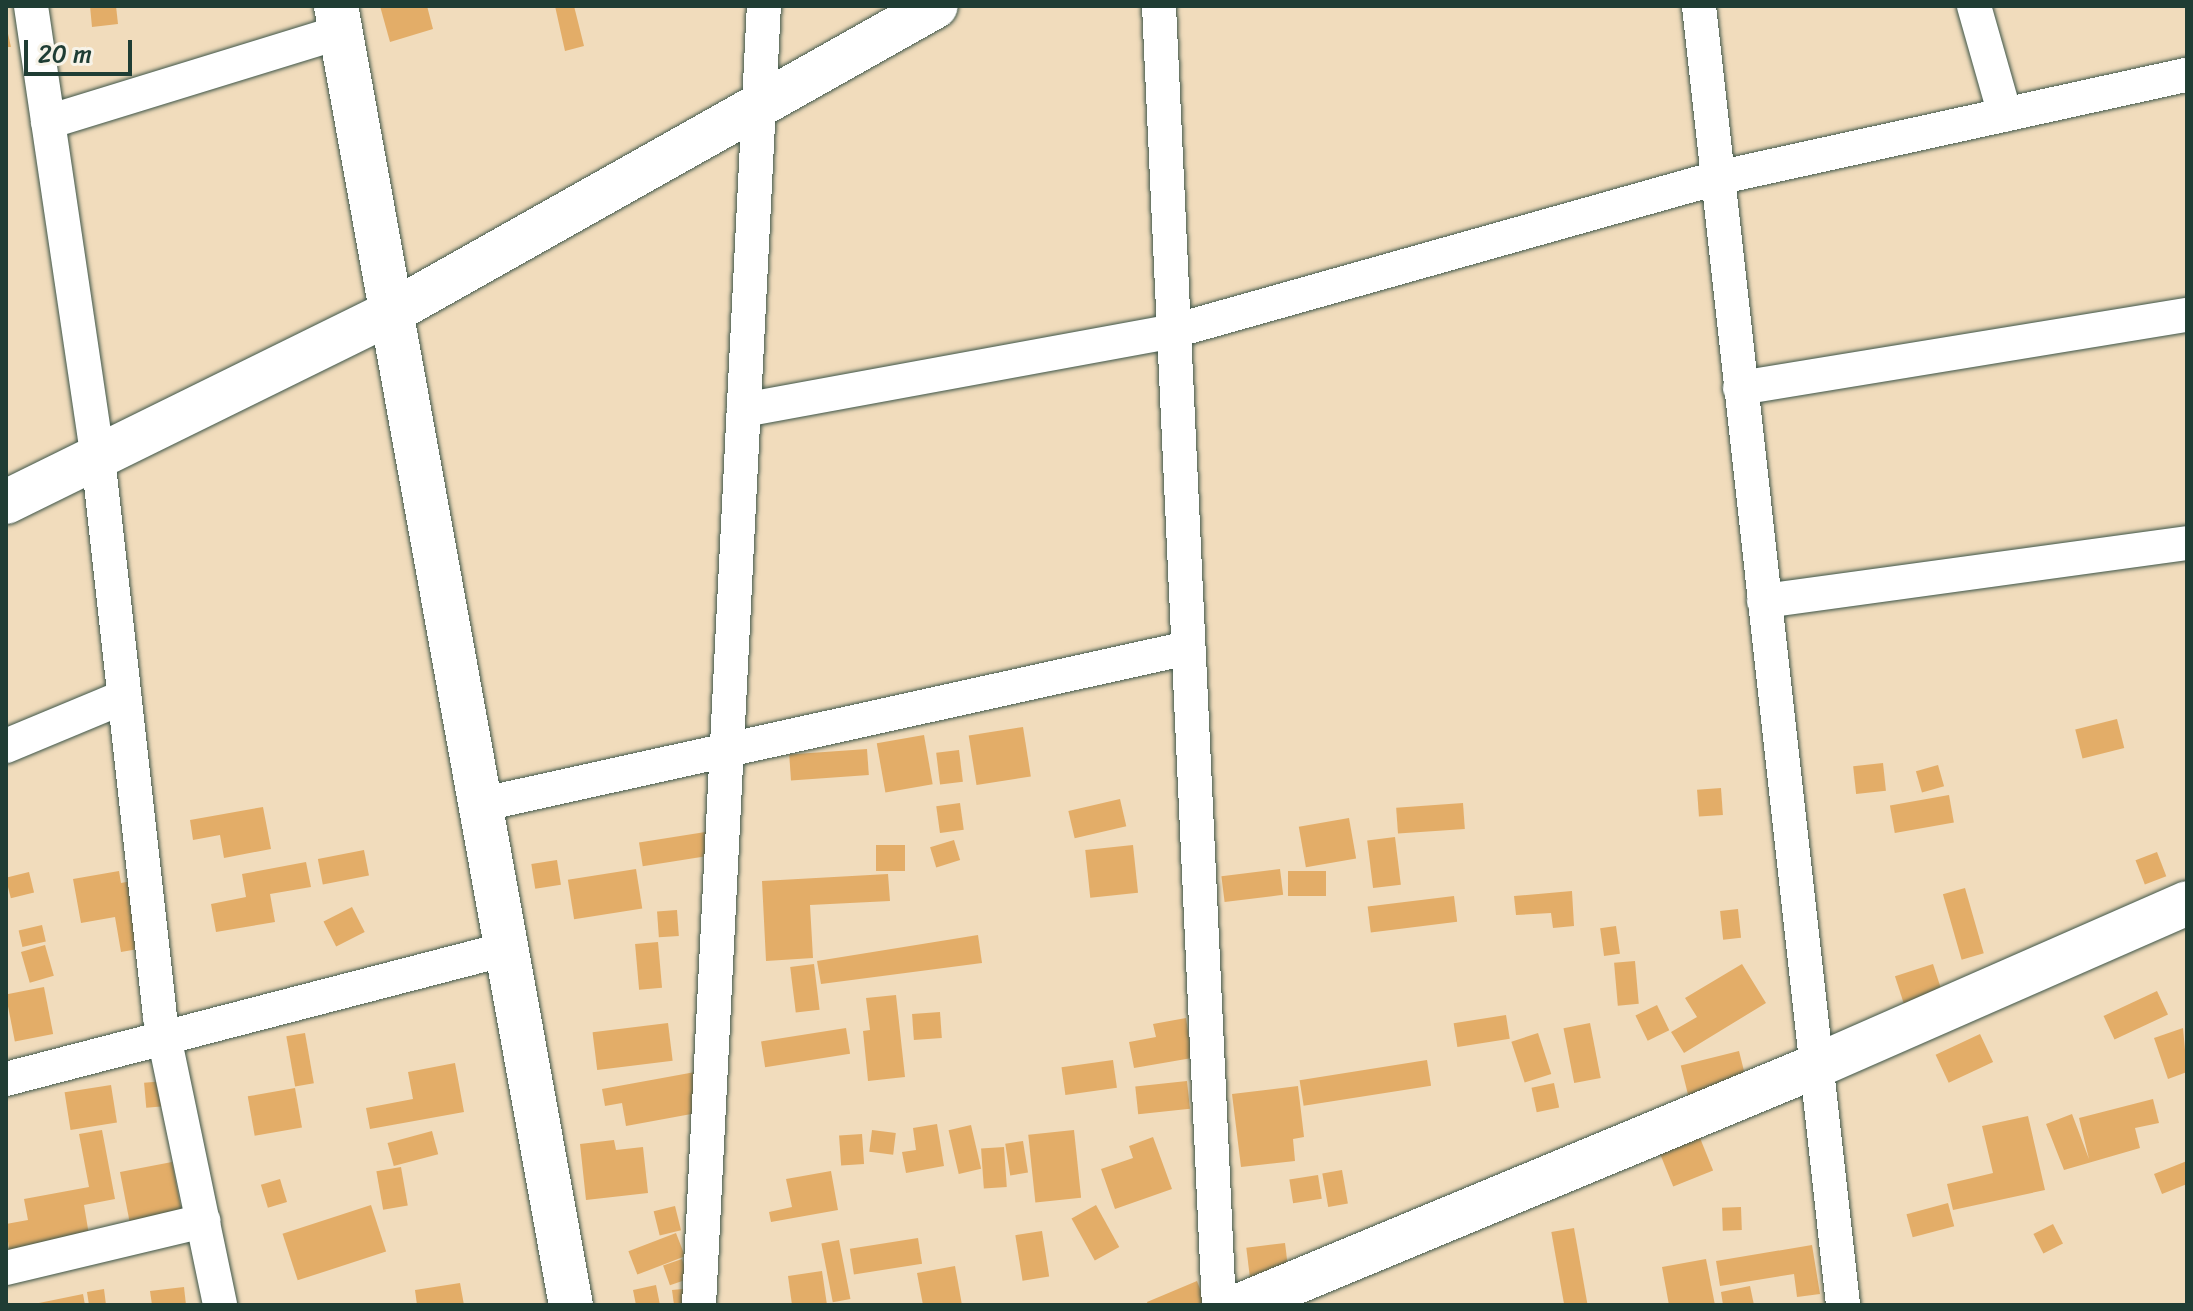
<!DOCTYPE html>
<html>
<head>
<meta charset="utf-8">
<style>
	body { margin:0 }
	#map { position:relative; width:2193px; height:1311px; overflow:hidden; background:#f1dcbc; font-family:Sriracha,sans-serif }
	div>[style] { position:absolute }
	.building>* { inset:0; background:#e3ad68; transform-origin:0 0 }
	.roads { filter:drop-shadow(0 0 2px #3e5548) drop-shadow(0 0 2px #3e5548) }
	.minor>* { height:34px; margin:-17px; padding:0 17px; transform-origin:17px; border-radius:17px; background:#fff }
	.tertiary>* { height:44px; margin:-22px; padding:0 22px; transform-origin:22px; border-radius:22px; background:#fff }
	span { translate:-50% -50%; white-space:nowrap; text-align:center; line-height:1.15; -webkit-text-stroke:6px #f7f3e8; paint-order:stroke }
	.frame { position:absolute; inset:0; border:8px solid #1f3d34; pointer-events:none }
	.scale { position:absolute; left:24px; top:40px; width:108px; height:36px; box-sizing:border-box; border:4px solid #1f3d34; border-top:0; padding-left:10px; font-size:24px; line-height:28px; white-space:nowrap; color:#1f3d34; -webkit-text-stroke:6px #f7f3e8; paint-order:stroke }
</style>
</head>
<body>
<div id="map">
	<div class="building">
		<div style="clip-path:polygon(90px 6px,116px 6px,118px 24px,92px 27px)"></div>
		<div style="clip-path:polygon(380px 6px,427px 6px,433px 29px,390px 42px)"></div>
		<div style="clip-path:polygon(555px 6px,574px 6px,584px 46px,565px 51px)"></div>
		<div style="clip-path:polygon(6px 25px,11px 47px,6px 47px)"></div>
		<div style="left:2117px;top:719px;width:30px;height:43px;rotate:76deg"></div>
		<div style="left:1023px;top:727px;width:50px;height:55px;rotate:81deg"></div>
		<div style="left:924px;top:735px;width:50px;height:48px;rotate:80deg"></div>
		<div style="left:867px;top:749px;width:26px;height:78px;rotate:86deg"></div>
		<div style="left:959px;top:750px;width:32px;height:23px;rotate:83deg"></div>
		<div style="left:1883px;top:763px;width:28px;height:30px;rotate:84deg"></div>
		<div style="left:1938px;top:765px;width:22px;height:23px;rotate:74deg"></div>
		<div style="left:1721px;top:788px;width:27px;height:24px;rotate:86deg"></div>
		<div style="left:1949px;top:795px;width:28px;height:60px;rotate:80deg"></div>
		<div style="left:1120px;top:799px;width:28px;height:53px;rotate:77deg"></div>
		<div style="left:960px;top:803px;width:27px;height:24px;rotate:82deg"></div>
		<div style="left:1463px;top:803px;width:26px;height:67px;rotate:86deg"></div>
		<div style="clip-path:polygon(263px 807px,271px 849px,224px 858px,220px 835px,193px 840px,190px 820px)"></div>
		<div style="left:1349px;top:818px;width:41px;height:51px;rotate:80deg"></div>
		<div style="left:718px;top:830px;width:24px;height:80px;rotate:81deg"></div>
		<div style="left:1395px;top:837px;width:48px;height:28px;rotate:83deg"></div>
		<div style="left:954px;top:840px;width:21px;height:25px;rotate:73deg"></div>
		<div style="left:876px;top:845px;width:29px;height:26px"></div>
		<div style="left:1133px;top:845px;width:48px;height:48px;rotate:84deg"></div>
		<div style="left:364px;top:850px;width:26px;height:47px;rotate:79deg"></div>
		<div style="left:2157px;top:852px;width:26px;height:23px;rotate:69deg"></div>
		<div style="left:557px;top:860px;width:25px;height:26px;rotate:81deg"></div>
		<div style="clip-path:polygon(306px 862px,311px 887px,270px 894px,275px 922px,216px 932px,211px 904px,246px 897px,242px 874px)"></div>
		<div style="left:636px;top:869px;width:40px;height:69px;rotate:81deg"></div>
		<div style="left:1280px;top:869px;width:26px;height:59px;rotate:83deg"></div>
		<div style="clip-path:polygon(119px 871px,121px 883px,143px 879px,155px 946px,121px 952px,115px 917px,81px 923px,73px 879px)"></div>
		<div style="left:1326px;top:871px;width:25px;height:38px;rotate:90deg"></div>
		<div style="left:29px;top:872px;width:21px;height:24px;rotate:76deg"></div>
		<div style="clip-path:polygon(888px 874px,890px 901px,810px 905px,813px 958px,766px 961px,762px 881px)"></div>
		<div style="left:1965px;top:888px;width:68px;height:23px;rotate:74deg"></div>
		<div style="clip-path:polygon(1572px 891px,1574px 926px,1553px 928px,1551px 913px,1516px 915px,1514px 896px)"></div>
		<div style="left:1454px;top:896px;width:26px;height:87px;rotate:83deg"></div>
		<div style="left:352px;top:907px;width:28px;height:32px;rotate:63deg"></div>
		<div style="left:1738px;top:909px;width:29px;height:18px;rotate:84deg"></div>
		<div style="left:677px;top:910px;width:26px;height:20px;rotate:86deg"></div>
		<div style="left:42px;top:925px;width:17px;height:24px;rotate:77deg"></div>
		<div style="left:1616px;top:926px;width:28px;height:16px;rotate:82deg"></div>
		<div style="clip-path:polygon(978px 935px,982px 963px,821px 984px,817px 961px)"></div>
		<div style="left:658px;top:942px;width:46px;height:23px;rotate:85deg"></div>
		<div style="left:45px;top:945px;width:32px;height:25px;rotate:74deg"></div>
		<div style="left:1635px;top:961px;width:43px;height:21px;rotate:85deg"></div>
		<div style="left:814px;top:964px;width:46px;height:24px;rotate:83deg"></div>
		<div style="clip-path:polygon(1742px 964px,1766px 1003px,1684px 1053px,1671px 1032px,1697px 1017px,1685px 998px)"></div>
		<div style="left:1933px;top:964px;width:38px;height:40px;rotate:72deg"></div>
		<div style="left:44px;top:987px;width:48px;height:39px;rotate:79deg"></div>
		<div style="left:2157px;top:991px;width:26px;height:59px;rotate:65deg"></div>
		<div style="clip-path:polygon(896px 995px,905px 1077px,868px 1081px,863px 1031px,870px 1030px,866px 998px)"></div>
		<div style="left:1657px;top:1005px;width:28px;height:24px;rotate:64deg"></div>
		<div style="left:940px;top:1012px;width:26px;height:28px;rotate:86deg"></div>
		<div style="left:1506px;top:1015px;width:24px;height:53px;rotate:81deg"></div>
		<div style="clip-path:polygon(1186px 1018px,1192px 1058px,1134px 1068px,1129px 1042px,1156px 1037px,1153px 1024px)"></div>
		<div style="left:668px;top:1023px;width:38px;height:76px;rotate:83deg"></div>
		<div style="left:1590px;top:1023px;width:56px;height:27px;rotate:79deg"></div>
		<div style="left:846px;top:1028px;width:26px;height:86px;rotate:81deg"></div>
		<div style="clip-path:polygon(2183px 1028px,2187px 1072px,2168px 1079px,2154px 1038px)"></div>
		<div style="left:305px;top:1033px;width:51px;height:19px;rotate:80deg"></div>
		<div style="left:1538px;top:1033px;width:43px;height:28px;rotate:72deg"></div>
		<div style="left:1980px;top:1034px;width:31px;height:49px;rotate:65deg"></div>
		<div style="left:1739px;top:1051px;width:32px;height:60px;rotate:76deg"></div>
		<div style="left:1113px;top:1060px;width:28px;height:52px;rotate:82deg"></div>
		<div style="left:1427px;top:1060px;width:26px;height:129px;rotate:81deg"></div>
		<div style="clip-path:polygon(455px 1063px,464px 1112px,370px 1129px,366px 1108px,413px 1099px,408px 1072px)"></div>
		<div style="clip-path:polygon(717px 1068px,724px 1108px,626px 1126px,622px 1103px,605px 1106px,602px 1089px)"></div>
		<div style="left:165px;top:1081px;width:25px;height:21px;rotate:85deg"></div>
		<div style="left:1187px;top:1081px;width:28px;height:52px;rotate:84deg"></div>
		<div style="left:1554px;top:1083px;width:25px;height:23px;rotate:78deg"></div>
		<div style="left:111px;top:1085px;width:38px;height:47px;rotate:81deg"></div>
		<div style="clip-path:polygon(1298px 1086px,1304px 1137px,1293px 1139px,1295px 1161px,1241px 1167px,1232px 1094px)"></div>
		<div style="left:295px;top:1088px;width:40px;height:48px;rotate:80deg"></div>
		<div style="clip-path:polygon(2153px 1099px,2159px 1123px,2135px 1128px,2140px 1148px,2064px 1170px,2046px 1124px,2072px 1114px,2089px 1159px,2079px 1118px)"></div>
		<div style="clip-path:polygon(2028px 1116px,2045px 1190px,1953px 1210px,1947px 1184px,1993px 1173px,1982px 1126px)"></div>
		<div style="clip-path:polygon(937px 1124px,944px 1166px,906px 1173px,902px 1152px,916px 1150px,913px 1128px)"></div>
		<div style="left:971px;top:1125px;width:45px;height:23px;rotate:77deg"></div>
		<div style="clip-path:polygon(102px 1130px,115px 1199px,84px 1205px,89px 1235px,11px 1267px,6px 1224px,28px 1220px,24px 1199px,89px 1187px,79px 1134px)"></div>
		<div style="left:872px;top:1130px;width:24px;height:22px;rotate:7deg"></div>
		<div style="left:1074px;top:1130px;width:68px;height:46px;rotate:84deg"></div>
		<div style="left:432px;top:1131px;width:24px;height:46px;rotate:75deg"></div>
		<div style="left:862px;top:1134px;width:30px;height:23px;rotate:86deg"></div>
		<div style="clip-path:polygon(1153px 1137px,1172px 1189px,1115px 1209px,1101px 1169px,1133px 1158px,1129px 1146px)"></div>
		<div style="left:1700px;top:1138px;width:35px;height:43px;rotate:68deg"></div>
		<div style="clip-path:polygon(614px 1140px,616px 1150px,643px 1147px,648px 1193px,586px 1200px,580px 1144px)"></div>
		<div style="left:1023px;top:1141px;width:32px;height:18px;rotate:81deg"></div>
		<div style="left:1004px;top:1147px;width:40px;height:23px;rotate:86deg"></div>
		<div style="clip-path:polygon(2187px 1161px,2187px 1184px,2162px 1194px,2154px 1174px)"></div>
		<div style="left:172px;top:1162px;width:65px;height:53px;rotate:79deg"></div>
		<div style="left:401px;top:1167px;width:39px;height:25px;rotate:80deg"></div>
		<div style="left:1342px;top:1170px;width:34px;height:20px;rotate:80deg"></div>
		<div style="clip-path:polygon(831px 1171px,838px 1210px,771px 1222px,769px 1212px,792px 1207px,786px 1179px)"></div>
		<div style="left:1318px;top:1175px;width:24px;height:29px;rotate:81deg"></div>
		<div style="left:280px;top:1179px;width:24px;height:20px;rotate:73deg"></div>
		<div style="left:1948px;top:1203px;width:24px;height:43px;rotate:75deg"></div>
		<div style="left:371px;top:1205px;width:49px;height:93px;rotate:72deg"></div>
		<div style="left:1096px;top:1205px;width:48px;height:28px;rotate:61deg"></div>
		<div style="left:675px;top:1206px;width:25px;height:22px;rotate:76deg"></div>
		<div style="left:1741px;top:1207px;width:23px;height:19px;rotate:88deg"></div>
		<div style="left:2053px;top:1224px;width:22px;height:22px;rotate:63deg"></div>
		<div style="left:1574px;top:1228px;width:78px;height:23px;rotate:80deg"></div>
		<div style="left:1042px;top:1231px;width:46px;height:27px;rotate:81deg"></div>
		<div style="left:676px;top:1233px;width:25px;height:51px;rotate:69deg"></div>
		<div style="left:918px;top:1238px;width:26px;height:69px;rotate:81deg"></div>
		<div style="left:839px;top:1240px;width:60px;height:18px;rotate:79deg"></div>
		<div style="left:1285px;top:1243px;width:32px;height:39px;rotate:83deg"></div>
		<div style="clip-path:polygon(1812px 1245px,1820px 1294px,1797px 1297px,1794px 1274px,1720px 1286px,1716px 1261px)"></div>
		<div style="left:682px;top:1259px;width:21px;height:20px;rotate:71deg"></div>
		<div style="clip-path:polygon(1706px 1259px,1715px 1305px,1669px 1305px,1662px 1267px)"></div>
		<div style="clip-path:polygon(955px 1266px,962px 1305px,923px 1305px,917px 1273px)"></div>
		<div style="clip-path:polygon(822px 1271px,827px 1305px,792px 1305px,788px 1276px)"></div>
		<div style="clip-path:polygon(1197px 1281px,1206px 1305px,1148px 1305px,1147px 1302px)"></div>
		<div style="clip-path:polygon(460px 1283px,464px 1305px,417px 1305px,415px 1290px)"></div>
		<div style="clip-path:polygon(656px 1285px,660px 1305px,636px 1305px,633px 1290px)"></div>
		<div style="clip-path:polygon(1750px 1286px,1754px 1305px,1723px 1305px,1721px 1292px)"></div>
		<div style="clip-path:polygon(184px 1287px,186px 1305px,152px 1305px,150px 1291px)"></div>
		<div style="clip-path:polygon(702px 1287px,704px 1305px,674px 1305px,672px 1290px)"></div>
		<div style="clip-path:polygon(104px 1289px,106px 1305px,89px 1305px,87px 1292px)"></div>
		<div style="clip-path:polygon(83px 1294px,85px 1305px,35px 1305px,34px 1304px)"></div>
	</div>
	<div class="roads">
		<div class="minor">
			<div style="left:31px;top:6px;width:456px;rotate:81.6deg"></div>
			<div style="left:98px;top:457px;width:563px;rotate:83.68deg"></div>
			<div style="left:160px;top:1017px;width:294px;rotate:78.2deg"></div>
			<div style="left:1159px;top:6px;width:1300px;rotate:87.36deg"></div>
			<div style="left:1699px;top:6px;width:1307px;rotate:83.67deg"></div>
			<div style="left:1974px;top:6px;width:113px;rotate:74.1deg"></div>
			<div style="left:48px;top:122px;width:306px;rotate:-17.1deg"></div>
			<div style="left:1740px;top:388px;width:453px;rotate:-9.3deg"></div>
			<div style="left:744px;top:410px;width:437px;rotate:-10.4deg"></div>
			<div style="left:1174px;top:331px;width:564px;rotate:-15.74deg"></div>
			<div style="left:1717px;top:178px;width:481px;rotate:-12.4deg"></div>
			<div style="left:1764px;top:601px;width:427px;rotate:-7.8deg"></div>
			<div style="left:6px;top:746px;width:128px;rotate:-22.6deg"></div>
			<div style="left:479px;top:805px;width:726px;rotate:-12.49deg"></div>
			<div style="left:6px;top:1079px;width:517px;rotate:-14.57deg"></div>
			<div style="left:6px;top:1268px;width:203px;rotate:-13.4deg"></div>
			<div style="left:699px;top:1305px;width:1301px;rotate:-87.14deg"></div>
		</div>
		<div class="tertiary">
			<div style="left:336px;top:6px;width:1320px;rotate:79.75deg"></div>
			<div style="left:6px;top:502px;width:428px;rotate:-26.2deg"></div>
			<div style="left:390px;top:313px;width:626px;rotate:-29.35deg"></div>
			<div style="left:1241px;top:1305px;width:623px;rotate:-22.57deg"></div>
			<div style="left:1816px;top:1066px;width:405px;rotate:-23.7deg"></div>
		</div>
	</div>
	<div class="frame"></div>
	<div class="scale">20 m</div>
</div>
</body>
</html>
